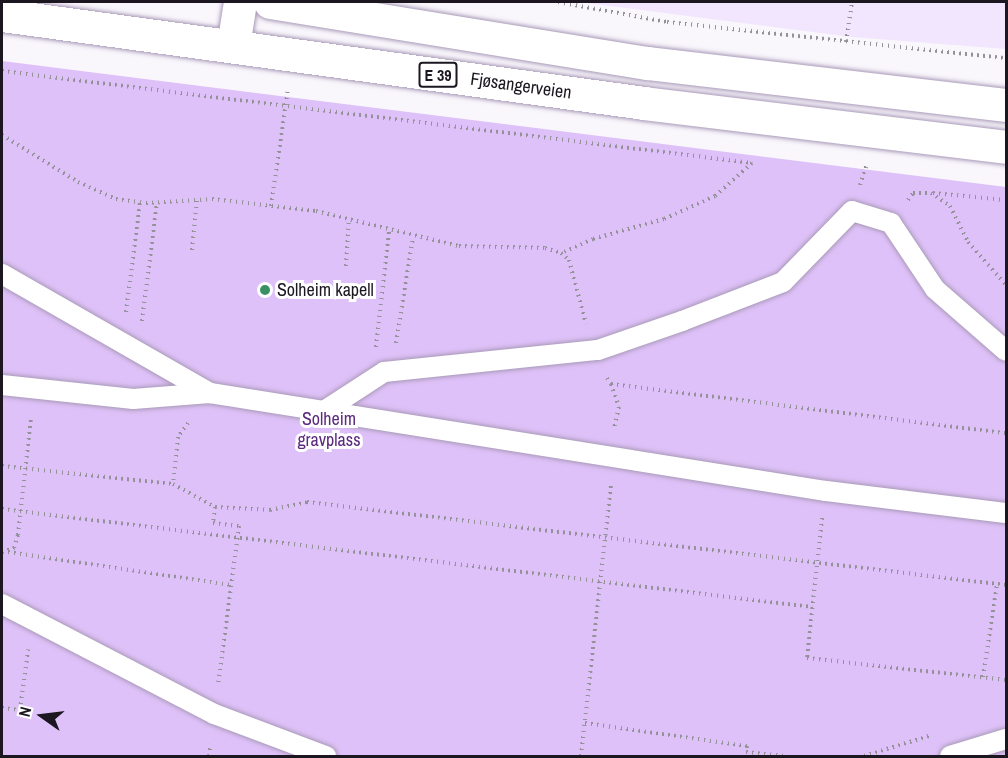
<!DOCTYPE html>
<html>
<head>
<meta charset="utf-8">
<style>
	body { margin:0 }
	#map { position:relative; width:1008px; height:758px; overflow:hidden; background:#f9f6fc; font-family:"Archivo Narrow",sans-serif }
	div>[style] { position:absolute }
	.built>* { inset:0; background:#f1e6fd }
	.green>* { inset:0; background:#dec1f8 }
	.path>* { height:4px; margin-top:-2px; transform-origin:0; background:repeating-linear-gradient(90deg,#959199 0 1.5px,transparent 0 6px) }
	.roads { filter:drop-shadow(0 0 2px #a99ab8) drop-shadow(0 0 2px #a99ab8) }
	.lane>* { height:20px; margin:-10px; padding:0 10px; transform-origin:10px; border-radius:10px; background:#fff }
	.secondary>* { height:33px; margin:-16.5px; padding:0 16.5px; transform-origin:16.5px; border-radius:16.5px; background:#fff }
	.highway>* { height:33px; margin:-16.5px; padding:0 16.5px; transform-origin:16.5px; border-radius:16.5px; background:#fff }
	.dots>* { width:16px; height:16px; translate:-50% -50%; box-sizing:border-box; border:3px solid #fff; border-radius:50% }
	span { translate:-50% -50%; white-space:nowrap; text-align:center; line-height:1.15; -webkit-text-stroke:6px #fff; paint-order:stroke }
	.shield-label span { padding:2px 4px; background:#fff; border:2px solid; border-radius:4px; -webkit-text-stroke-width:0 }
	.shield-label { font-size:16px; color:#1b1620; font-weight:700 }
	.street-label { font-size:18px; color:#1b1620 }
	.poi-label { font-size:18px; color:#1b1620 }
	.left { translate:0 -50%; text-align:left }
	.park-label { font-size:18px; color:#5d2a80 }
	.frame { position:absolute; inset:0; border:3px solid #1b1620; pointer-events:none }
	.north { position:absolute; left:12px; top:686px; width:60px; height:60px; -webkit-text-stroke:4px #fff; paint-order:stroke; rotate:284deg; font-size:16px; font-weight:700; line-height:24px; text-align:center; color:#1b1620 }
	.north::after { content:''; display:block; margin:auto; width:21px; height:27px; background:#1b1620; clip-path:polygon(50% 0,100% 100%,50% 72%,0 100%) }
</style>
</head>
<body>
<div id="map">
	<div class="built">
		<div style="clip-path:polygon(579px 2px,1006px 2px,1006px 49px,852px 37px)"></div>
	</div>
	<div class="green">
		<div style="clip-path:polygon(2px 61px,1006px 187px,1006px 756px,2px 756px)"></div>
	</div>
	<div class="path">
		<div style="left:558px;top:2px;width:111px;rotate:10.4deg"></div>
		<div style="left:667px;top:22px;width:341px;rotate:6.1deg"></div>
		<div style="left:846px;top:42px;width:40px;rotate:-81.5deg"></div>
		<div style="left:2px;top:71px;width:756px;rotate:6.99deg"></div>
		<div style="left:752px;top:163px;width:50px;rotate:138.3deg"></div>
		<div style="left:715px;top:196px;width:56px;rotate:155.7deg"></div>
		<div style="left:664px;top:219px;width:74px;rotate:164.3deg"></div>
		<div style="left:593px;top:239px;width:35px;rotate:156deg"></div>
		<div style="left:2px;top:135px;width:89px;rotate:31.7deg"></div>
		<div style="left:78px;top:182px;width:42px;rotate:24.1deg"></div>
		<div style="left:116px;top:199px;width:30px;rotate:8deg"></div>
		<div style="left:146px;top:203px;width:66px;rotate:-3.5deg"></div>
		<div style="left:212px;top:199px;width:105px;rotate:6.6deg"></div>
		<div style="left:316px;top:211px;width:147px;rotate:13.8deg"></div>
		<div style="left:459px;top:246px;width:86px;rotate:1.3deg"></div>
		<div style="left:545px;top:248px;width:17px;rotate:17deg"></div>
		<div style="left:561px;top:253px;width:11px;rotate:41deg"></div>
		<div style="left:569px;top:260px;width:66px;rotate:75.1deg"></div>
		<div style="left:860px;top:185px;width:20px;rotate:-72deg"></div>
		<div style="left:933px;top:193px;width:73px;rotate:5.5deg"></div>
		<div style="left:908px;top:200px;width:9px;rotate:-54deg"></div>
		<div style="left:913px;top:193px;width:18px"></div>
		<div style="left:931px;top:193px;width:23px;rotate:34deg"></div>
		<div style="left:950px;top:206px;width:40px;rotate:63.4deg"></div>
		<div style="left:968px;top:242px;width:57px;rotate:48.5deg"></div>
		<div style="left:271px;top:206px;width:118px;rotate:-81.7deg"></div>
		<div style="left:192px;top:250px;width:50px;rotate:-84.3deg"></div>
		<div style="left:346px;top:266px;width:47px;rotate:-86.3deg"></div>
		<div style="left:126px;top:312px;width:111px;rotate:-82.7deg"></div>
		<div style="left:142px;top:321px;width:120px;rotate:-82.8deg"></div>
		<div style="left:396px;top:343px;width:107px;rotate:-80.9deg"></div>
		<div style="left:376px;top:347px;width:117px;rotate:-83.6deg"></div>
		<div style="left:607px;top:378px;width:7px;rotate:56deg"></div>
		<div style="left:611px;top:384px;width:398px;rotate:7.1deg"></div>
		<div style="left:611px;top:384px;width:24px;rotate:71deg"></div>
		<div style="left:619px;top:407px;width:23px;rotate:103deg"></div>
		<div style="left:188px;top:423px;width:17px;rotate:126deg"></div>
		<div style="left:178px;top:437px;width:47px;rotate:96.1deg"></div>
		<div style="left:173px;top:484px;width:48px;rotate:28.7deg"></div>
		<div style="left:215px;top:507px;width:55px;rotate:3.1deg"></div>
		<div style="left:270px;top:510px;width:38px;rotate:-12deg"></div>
		<div style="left:307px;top:502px;width:704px;rotate:6.77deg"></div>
		<div style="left:2px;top:466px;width:172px;rotate:6deg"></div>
		<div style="left:215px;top:507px;width:16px;rotate:97deg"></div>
		<div style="left:213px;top:523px;width:26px;rotate:7deg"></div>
		<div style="left:239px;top:526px;width:160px;rotate:97.5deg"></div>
		<div style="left:2px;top:509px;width:816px;rotate:6.9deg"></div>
		<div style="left:822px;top:518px;width:141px;rotate:96.1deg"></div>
		<div style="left:807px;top:658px;width:200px;rotate:6.3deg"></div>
		<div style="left:2px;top:552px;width:13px;rotate:-18deg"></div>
		<div style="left:14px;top:548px;width:14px;rotate:-73deg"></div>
		<div style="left:18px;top:535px;width:119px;rotate:-83.7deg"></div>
		<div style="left:8px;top:552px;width:225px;rotate:8.4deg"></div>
		<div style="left:983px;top:677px;width:94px;rotate:-81.4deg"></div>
		<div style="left:2px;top:708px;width:18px;rotate:6deg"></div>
		<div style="left:20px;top:710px;width:61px;rotate:-82.4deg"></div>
		<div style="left:585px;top:723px;width:164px;rotate:8.1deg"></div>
		<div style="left:747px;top:746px;width:6px;rotate:99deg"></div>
		<div style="left:746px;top:752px;width:38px;rotate:6deg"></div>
		<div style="left:209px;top:756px;width:12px;rotate:-81deg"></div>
		<div style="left:581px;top:756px;width:274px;rotate:-83.7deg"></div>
		<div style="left:864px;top:756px;width:68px;rotate:-17.1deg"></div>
	</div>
	<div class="roads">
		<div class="lane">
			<div style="left:2px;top:274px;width:240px;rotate:29.8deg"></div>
			<div style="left:210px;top:393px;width:624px;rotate:9.04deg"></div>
			<div style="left:826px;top:491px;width:181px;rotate:7deg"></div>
			<div style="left:2px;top:385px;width:132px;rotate:6.1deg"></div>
			<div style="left:133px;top:399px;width:77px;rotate:-4.5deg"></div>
			<div style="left:321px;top:413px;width:75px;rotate:-33.1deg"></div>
			<div style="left:384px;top:372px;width:215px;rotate:-5.9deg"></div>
			<div style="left:598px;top:350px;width:89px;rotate:-19deg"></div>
			<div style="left:682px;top:321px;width:108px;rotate:-21.1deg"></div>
			<div style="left:783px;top:282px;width:99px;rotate:-45.8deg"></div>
			<div style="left:852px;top:211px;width:41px;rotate:17.1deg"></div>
			<div style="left:891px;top:223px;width:79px;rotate:56.3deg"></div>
			<div style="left:935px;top:289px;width:94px;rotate:41.1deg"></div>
			<div style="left:2px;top:604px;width:239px;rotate:27.4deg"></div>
			<div style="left:214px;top:714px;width:120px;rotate:20.6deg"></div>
			<div style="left:950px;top:756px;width:59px;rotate:-16.9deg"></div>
		</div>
		<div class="secondary">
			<div style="left:233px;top:46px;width:45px;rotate:-81deg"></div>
		</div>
		<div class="highway">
			<div style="left:270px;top:2px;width:383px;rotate:9.2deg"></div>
			<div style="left:648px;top:63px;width:360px;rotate:6.7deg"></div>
			<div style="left:2px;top:15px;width:648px;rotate:7.8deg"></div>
			<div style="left:644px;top:103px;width:365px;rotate:6.9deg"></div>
		</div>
	</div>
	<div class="dots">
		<div style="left:265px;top:290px;background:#399064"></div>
	</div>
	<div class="shield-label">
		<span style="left:438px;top:75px">E 39</span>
	</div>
	<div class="street-label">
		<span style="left:521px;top:86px;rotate:8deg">Fjøsangerveien</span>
	</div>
	<div class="poi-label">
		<span class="left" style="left:277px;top:290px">Solheim kapell</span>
	</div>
	<div class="park-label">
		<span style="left:329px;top:430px">Solheim<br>gravplass</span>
	</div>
	<div class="frame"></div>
	<div class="north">N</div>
</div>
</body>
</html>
